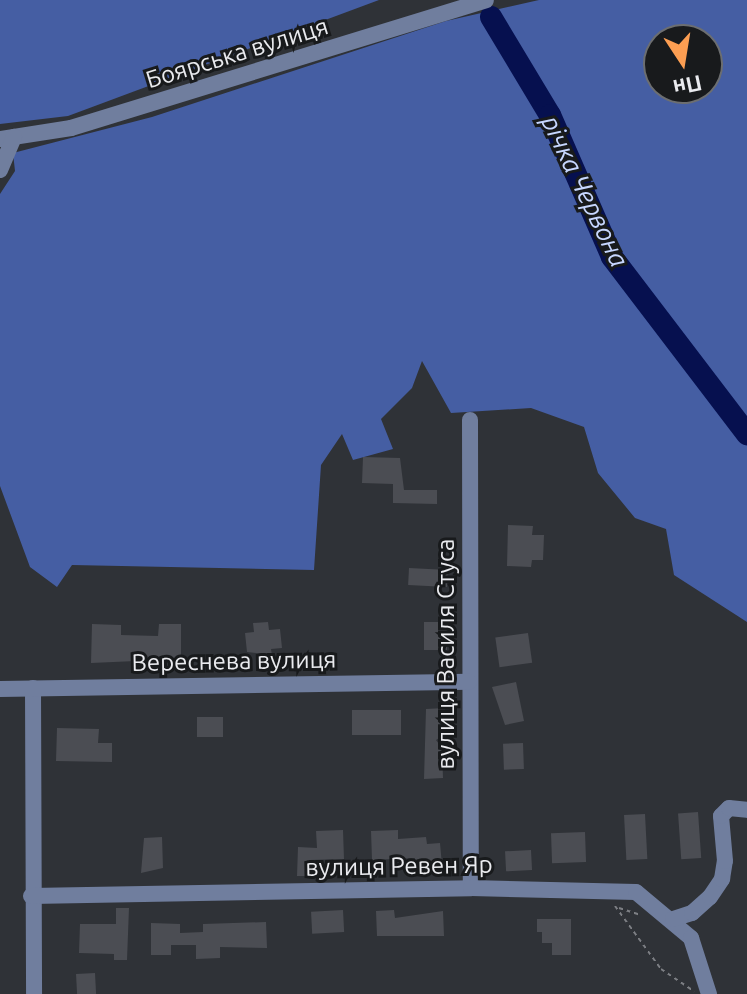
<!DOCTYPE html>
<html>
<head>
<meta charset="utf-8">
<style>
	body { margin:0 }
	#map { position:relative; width:747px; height:994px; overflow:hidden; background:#2f3237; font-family:Ubuntu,sans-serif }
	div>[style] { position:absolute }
	.forest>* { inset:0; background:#455ea3 }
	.river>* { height:22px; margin:-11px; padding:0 11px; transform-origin:11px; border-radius:11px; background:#06104f }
	.building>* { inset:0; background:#4b4d53; transform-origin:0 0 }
	.path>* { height:2px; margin-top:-1px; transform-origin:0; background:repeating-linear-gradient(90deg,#7d7f84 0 4px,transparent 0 8px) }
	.minor>* { height:16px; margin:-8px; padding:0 8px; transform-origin:8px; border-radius:8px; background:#707e9e }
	span { translate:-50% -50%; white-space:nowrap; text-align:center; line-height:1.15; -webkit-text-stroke:6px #181a1c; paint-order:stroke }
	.street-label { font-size:24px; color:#eaebef }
	.water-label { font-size:26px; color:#c7d7ff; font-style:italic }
	.north { position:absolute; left:643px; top:24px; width:80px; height:80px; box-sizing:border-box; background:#181a1c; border:2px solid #6c6e70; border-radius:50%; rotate:168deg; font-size:22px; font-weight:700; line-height:32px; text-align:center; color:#eaebef }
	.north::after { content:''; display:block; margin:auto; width:28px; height:36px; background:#fc9e52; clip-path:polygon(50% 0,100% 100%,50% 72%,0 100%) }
</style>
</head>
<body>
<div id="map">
	<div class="forest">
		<div style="clip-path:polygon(0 0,379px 0,68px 116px,0 124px)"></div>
		<div style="clip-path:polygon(evenodd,539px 0,747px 0,747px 622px,674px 575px,666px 529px,635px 518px,598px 473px,584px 427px,531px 408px,451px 413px,422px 361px,412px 388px,381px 419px,393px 449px,353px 460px,342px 434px,321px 465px,314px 570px,72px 565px,57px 587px,30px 567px,0 486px,0 194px,15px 171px,13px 153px,152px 117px,446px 21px,539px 0,659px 40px,707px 40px,707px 88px,659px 88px,659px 40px)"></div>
	</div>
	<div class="river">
		<div style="left:491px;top:17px;width:114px;rotate:59deg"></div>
		<div style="left:550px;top:115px;width:155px;rotate:66.4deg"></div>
		<div style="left:612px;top:257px;width:223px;rotate:52.7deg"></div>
	</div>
	<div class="building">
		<div style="clip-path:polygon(363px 457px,400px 458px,404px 490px,437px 490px,437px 504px,393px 503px,393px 484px,362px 483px)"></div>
		<div style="clip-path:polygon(508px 525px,533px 526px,532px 535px,544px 535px,543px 560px,532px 560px,531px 567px,507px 566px)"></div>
		<div style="left:409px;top:568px;width:39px;height:17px;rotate:3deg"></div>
		<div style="clip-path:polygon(268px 622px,269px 630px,280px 629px,282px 648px,271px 649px,272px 655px,247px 652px,245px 633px,254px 632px,253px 623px)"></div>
		<div style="left:424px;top:622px;width:23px;height:28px"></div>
		<div style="clip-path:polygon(92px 624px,121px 625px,121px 635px,158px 636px,159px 624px,181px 624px,181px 659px,91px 663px)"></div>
		<div style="left:528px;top:633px;width:30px;height:33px;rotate:82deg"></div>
		<div style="clip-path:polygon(516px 682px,524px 721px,505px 725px,492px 687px)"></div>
		<div style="clip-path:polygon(445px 708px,446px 734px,436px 740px,442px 748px,443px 778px,424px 779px,426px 709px)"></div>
		<div style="left:352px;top:710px;width:49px;height:25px"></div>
		<div style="left:223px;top:717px;width:20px;height:26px;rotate:90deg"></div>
		<div style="clip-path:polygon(57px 728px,99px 729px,98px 743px,112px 743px,112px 762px,56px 761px)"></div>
		<div style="left:523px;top:743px;width:26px;height:20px;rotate:88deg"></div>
		<div style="left:698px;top:812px;width:46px;height:20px;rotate:86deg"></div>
		<div style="left:645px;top:814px;width:45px;height:21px;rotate:87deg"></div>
		<div style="clip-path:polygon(343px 830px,344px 859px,310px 860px,310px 876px,297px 876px,298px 847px,317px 848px,316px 831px)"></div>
		<div style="clip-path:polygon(398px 830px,398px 839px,426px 837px,427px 844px,440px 843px,442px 865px,415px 867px,415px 858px,372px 860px,371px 831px)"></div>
		<div style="left:585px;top:832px;width:30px;height:34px;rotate:88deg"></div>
		<div style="clip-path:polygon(162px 837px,163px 868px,141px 873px,144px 838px)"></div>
		<div style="left:531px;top:850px;width:20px;height:26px;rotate:87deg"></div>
		<div style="clip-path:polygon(116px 908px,129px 908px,127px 960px,114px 960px,114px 954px,79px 953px,80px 924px,116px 924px)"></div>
		<div style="left:343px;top:910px;width:22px;height:32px;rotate:87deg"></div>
		<div style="clip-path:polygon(394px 910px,395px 918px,443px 911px,444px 936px,377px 936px,376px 911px)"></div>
		<div style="clip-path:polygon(537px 919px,571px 919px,571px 955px,552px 955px,552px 943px,542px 943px,542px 932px,537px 932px)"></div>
		<div style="clip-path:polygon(266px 922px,267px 948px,220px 947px,220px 958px,196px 959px,196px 945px,171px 945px,171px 955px,151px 955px,151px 923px,180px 924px,180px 933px,203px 932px,203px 924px)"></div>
		<div style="left:95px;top:973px;width:21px;height:19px;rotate:87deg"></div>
	</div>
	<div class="path">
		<div style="left:615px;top:906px;width:78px;rotate:53.9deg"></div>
		<div style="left:661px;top:969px;width:40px;rotate:34deg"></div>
		<div style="left:619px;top:908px;width:22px;rotate:18deg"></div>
	</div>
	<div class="minor">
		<div style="left:0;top:139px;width:72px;rotate:-8.8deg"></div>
		<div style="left:71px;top:128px;width:434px;rotate:-17.1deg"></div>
		<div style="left:0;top:170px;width:36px;rotate:-67deg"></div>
		<div style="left:470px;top:420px;width:468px;rotate:89.9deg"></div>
		<div style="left:33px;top:688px;width:306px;rotate:89.8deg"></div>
		<div style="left:0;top:689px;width:469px;rotate:-0.9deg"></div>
		<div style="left:31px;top:896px;width:440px;rotate:-1deg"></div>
		<div style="left:471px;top:888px;width:165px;rotate:1.4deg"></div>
		<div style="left:636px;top:892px;width:72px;rotate:39.9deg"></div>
		<div style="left:691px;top:938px;width:59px;rotate:72.2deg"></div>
		<div style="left:673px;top:919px;width:20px;rotate:-18deg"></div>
		<div style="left:692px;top:913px;width:24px;rotate:-42deg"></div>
		<div style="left:710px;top:897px;width:22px;rotate:-56deg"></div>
		<div style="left:722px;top:879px;width:18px;rotate:-81deg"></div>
		<div style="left:725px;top:861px;width:45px;rotate:-95.1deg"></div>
		<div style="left:721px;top:816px;width:11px;rotate:-45deg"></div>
		<div style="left:729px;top:808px;width:18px;rotate:6deg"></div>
	</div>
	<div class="street-label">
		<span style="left:237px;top:53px;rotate:-17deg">Боярська вулиця</span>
		<span style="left:446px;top:654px;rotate:-90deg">вулиця Василя Стуса</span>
		<span style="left:234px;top:661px;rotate:-1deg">Вереснева вулиця</span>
		<span style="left:399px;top:866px;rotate:-1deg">вулиця Ревен Яр</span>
	</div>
	<div class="water-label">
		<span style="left:585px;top:191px;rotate:64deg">річка Червона</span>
	</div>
	<div class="north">Пн</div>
</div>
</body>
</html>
